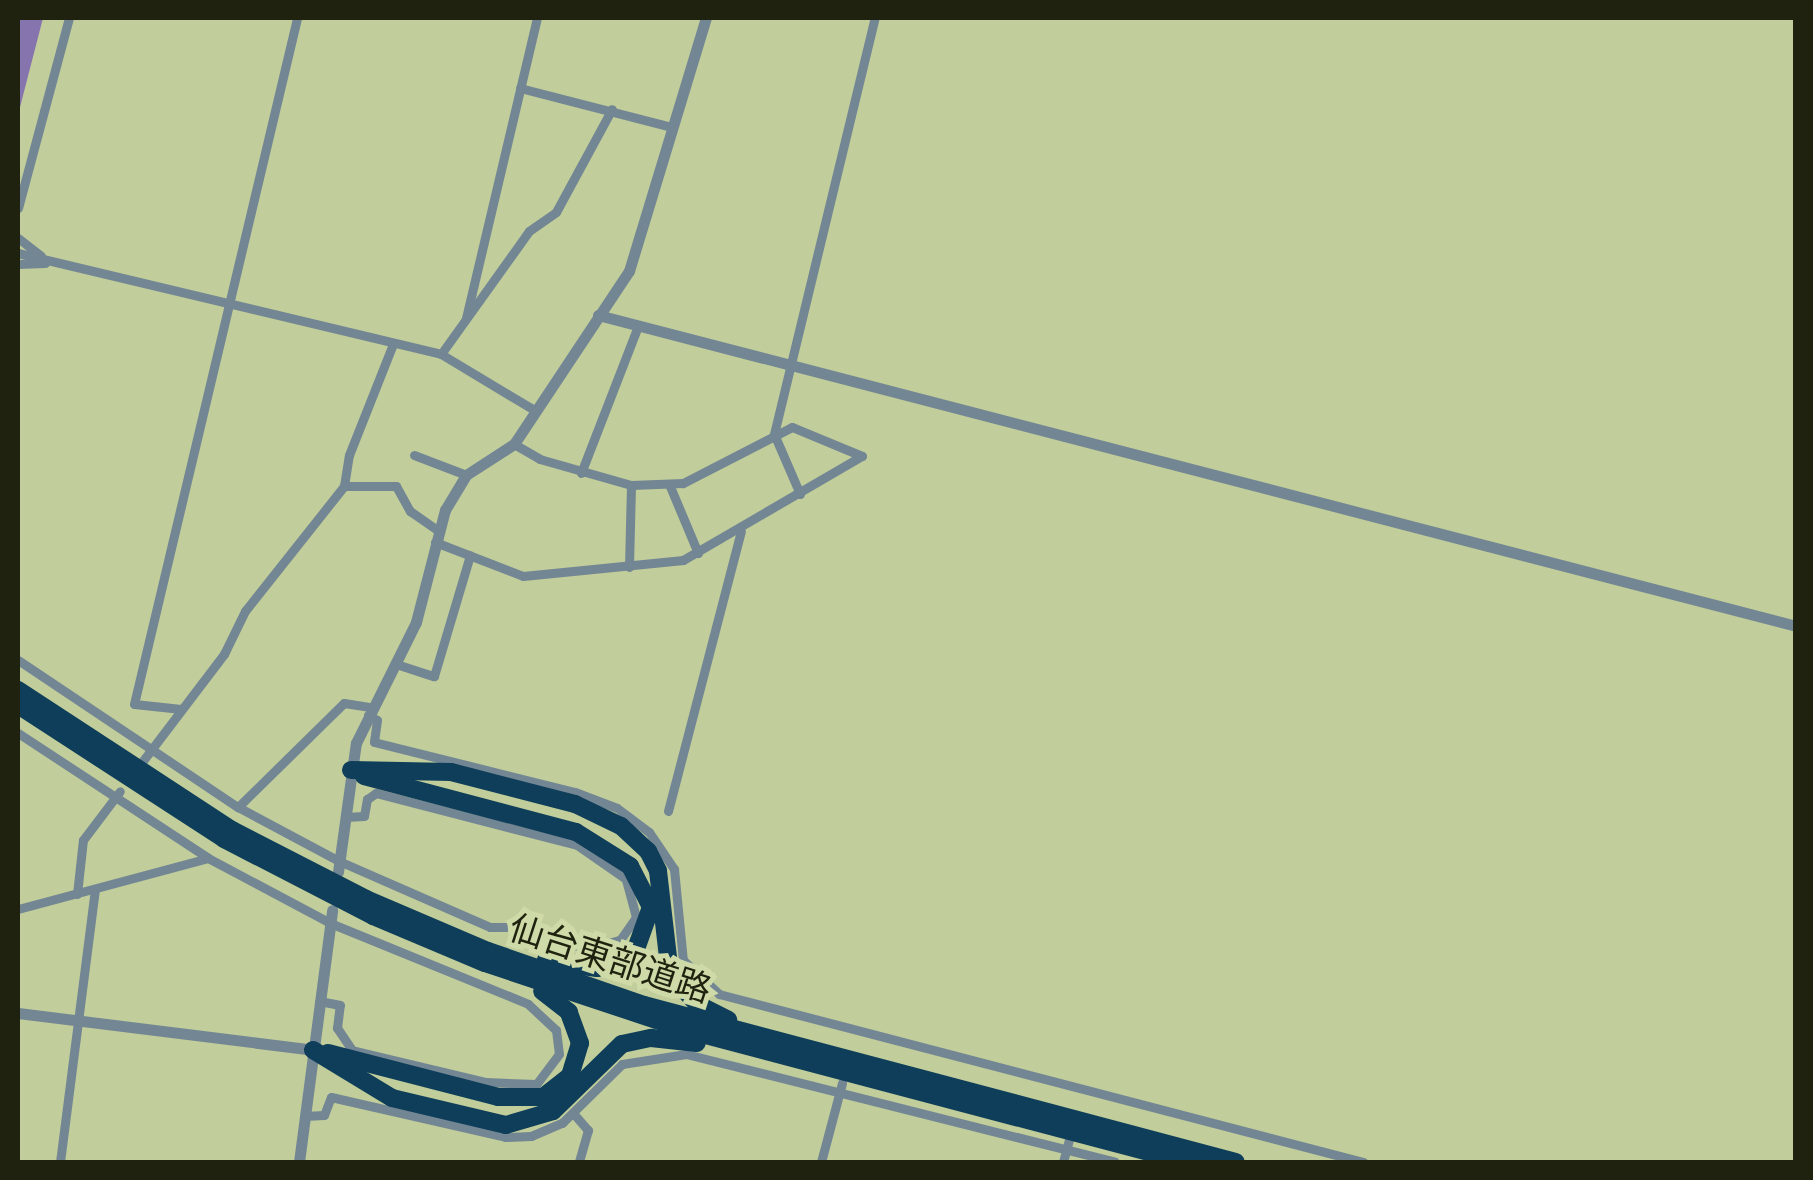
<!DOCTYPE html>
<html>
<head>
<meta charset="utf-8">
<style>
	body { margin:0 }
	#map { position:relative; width:1813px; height:1180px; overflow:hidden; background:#c1cd9a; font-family:Commissioner,"Noto Sans JP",sans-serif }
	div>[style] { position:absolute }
	.water>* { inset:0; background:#8674ae }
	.minor>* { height:9px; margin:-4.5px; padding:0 4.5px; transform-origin:4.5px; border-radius:4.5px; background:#738694 }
	.tertiary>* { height:11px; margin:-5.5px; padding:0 5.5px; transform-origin:5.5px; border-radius:5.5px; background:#738694 }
	.motorway>* { height:18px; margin:-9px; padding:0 9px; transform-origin:9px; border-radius:9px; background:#0e3e59 }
	span { translate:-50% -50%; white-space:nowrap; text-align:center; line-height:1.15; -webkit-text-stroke:10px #cedaa7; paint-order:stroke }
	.street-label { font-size:35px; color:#1e220f }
	.frame { position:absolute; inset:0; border:20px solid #1e220f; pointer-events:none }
</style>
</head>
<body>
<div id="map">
	<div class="water">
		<div style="clip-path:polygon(18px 18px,43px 18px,18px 115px)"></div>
	</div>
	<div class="minor">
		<div style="left:520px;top:88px;width:157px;rotate:14.4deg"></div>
		<div style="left:18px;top:208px;width:197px;rotate:-75deg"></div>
		<div style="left:18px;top:238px;width:29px;rotate:38deg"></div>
		<div style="left:18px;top:253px;width:435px;rotate:13.4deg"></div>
		<div style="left:441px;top:354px;width:111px;rotate:31deg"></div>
		<div style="left:18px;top:264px;width:27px;rotate:-2deg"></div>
		<div style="left:466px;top:318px;width:308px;rotate:-76.7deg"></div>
		<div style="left:441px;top:354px;width:151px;rotate:-54.4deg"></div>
		<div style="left:529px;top:231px;width:33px;rotate:-35deg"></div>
		<div style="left:556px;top:212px;width:117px;rotate:-61.5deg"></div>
		<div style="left:414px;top:455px;width:56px;rotate:21deg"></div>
		<div style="left:581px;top:473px;width:158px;rotate:-68.8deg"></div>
		<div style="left:669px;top:484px;width:75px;rotate:67.2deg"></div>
		<div style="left:344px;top:486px;width:52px"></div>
		<div style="left:396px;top:486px;width:29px;rotate:61deg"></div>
		<div style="left:410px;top:511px;width:33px;rotate:35deg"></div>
		<div style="left:800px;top:494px;width:65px;rotate:-113.4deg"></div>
		<div style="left:774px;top:434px;width:428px;rotate:-76.4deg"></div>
		<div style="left:435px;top:542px;width:94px;rotate:21.1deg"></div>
		<div style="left:523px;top:576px;width:161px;rotate:-5.7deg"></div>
		<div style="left:683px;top:560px;width:207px;rotate:-30.2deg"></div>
		<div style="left:862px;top:456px;width:76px;rotate:-157.5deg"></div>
		<div style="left:792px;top:427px;width:123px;rotate:152.8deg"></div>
		<div style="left:683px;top:483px;width:52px;rotate:177.8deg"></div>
		<div style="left:631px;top:485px;width:95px;rotate:-164.1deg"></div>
		<div style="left:540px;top:459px;width:30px;rotate:-150deg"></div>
		<div style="left:629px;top:567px;width:82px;rotate:-88.6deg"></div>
		<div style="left:18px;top:660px;width:265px;rotate:33.8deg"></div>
		<div style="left:238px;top:807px;width:115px;rotate:28.1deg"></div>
		<div style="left:339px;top:861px;width:165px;rotate:23.6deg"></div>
		<div style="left:490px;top:927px;width:25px"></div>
		<div style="left:515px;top:927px;width:76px;rotate:16.8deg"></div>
		<div style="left:588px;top:949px;width:33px;rotate:-16deg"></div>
		<div style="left:620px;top:940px;width:28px;rotate:-55deg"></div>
		<div style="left:636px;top:917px;width:39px;rotate:-105deg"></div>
		<div style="left:626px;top:879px;width:60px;rotate:-145.2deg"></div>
		<div style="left:577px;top:845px;width:208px;rotate:-165.5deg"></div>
		<div style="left:376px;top:793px;width:11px;rotate:146deg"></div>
		<div style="left:367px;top:799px;width:17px;rotate:100deg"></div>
		<div style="left:364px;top:816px;width:19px;rotate:177deg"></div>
		<div style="left:396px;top:664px;width:40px;rotate:18deg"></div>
		<div style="left:434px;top:676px;width:126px;rotate:-73.4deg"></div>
		<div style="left:181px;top:709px;width:47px;rotate:-173.9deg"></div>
		<div style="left:134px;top:704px;width:705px;rotate:-76.63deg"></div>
		<div style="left:368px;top:715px;width:10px;rotate:29deg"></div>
		<div style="left:377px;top:720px;width:22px;rotate:98deg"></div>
		<div style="left:374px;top:742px;width:207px;rotate:14deg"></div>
		<div style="left:575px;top:792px;width:45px;rotate:20.9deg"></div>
		<div style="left:617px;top:808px;width:40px;rotate:37deg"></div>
		<div style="left:649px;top:832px;width:45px;rotate:56deg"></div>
		<div style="left:674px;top:869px;width:91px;rotate:84.4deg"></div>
		<div style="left:683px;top:960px;width:50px;rotate:43.4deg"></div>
		<div style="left:719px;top:994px;width:666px;rotate:14.62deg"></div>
		<div style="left:18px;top:733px;width:227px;rotate:33.3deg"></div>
		<div style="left:208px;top:858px;width:138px;rotate:28deg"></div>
		<div style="left:330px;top:923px;width:214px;rotate:22.2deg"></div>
		<div style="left:528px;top:1004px;width:38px;rotate:43deg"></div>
		<div style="left:556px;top:1030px;width:24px;rotate:83deg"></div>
		<div style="left:559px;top:1054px;width:38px;rotate:127deg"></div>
		<div style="left:536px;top:1084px;width:51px;rotate:-177.8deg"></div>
		<div style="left:485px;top:1082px;width:137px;rotate:-166.5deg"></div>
		<div style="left:352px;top:1050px;width:27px;rotate:-124deg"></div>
		<div style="left:337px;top:1028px;width:23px;rotate:-83deg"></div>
		<div style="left:340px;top:1005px;width:21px;rotate:-169deg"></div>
		<div style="left:142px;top:762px;width:136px;rotate:-52.8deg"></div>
		<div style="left:224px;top:654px;width:48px;rotate:-64deg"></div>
		<div style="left:245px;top:611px;width:159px;rotate:-51.6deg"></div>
		<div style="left:344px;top:486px;width:31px;rotate:-81deg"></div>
		<div style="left:349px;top:455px;width:119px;rotate:-68.4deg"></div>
		<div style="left:238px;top:807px;width:148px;rotate:-44.5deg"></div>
		<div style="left:344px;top:703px;width:25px;rotate:9deg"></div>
		<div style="left:668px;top:811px;width:289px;rotate:-75.4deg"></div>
		<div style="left:77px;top:894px;width:54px;rotate:-83.7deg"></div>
		<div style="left:83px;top:840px;width:61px;rotate:-52.9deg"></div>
		<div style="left:18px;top:909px;width:197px;rotate:-15deg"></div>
		<div style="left:573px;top:1113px;width:23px;rotate:49deg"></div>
		<div style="left:588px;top:1130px;width:33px;rotate:106deg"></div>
		<div style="left:305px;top:1116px;width:19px;rotate:-3deg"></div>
		<div style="left:324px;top:1115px;width:19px;rotate:-69deg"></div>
		<div style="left:331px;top:1097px;width:179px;rotate:12.9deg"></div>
		<div style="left:505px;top:1137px;width:26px;rotate:-2deg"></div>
		<div style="left:531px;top:1136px;width:34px;rotate:-23deg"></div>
		<div style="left:562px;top:1123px;width:84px;rotate:-44.5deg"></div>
		<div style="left:622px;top:1064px;width:65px;rotate:-8.9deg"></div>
		<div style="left:686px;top:1054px;width:442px;rotate:14.1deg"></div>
		<div style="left:60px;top:1162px;width:275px;rotate:-82.7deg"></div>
		<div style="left:821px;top:1162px;width:82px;rotate:-75.1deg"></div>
		<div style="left:1063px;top:1162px;width:23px;rotate:-75deg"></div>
	</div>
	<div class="tertiary">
		<div style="left:598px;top:315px;width:1238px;rotate:14.55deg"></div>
		<div style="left:338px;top:872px;width:130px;rotate:-82.1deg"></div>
		<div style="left:356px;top:743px;width:135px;rotate:-63.6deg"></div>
		<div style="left:416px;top:622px;width:116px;rotate:-75.5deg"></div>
		<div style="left:445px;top:510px;width:41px;rotate:-59deg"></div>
		<div style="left:466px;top:475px;width:57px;rotate:-32.9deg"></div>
		<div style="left:514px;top:444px;width:208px;rotate:-56.4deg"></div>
		<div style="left:629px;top:271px;width:264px;rotate:-73.1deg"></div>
		<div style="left:18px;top:1013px;width:297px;rotate:7.1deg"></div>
		<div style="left:299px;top:1162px;width:254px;rotate:-82.5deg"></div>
	</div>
	<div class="motorway">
		<div style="left:18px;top:690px;width:256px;rotate:33.2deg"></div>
		<div style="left:232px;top:830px;width:151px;rotate:27.2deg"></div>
		<div style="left:366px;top:899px;width:133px;rotate:23.1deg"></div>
		<div style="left:488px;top:951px;width:165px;rotate:19.1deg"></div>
		<div style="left:644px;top:1005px;width:612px;rotate:14.85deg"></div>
		<div style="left:18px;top:705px;width:246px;rotate:33deg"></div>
		<div style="left:224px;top:839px;width:168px;rotate:27.3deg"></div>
		<div style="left:373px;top:916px;width:121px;rotate:22.8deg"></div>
		<div style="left:485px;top:963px;width:209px;rotate:18.4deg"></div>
		<div style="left:683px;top:1029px;width:520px;rotate:14.81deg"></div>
		<div style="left:351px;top:770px;width:100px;rotate:1.1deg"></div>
		<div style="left:451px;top:772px;width:128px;rotate:14.5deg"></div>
		<div style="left:575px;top:804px;width:51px;rotate:25.6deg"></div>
		<div style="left:621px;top:826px;width:37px;rotate:43deg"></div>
		<div style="left:648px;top:851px;width:22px;rotate:63deg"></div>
		<div style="left:658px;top:871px;width:104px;rotate:83.4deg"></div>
		<div style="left:670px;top:974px;width:40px;rotate:48deg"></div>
		<div style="left:697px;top:1004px;width:35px;rotate:27deg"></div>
		<div style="left:364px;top:776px;width:219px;rotate:14.8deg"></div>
		<div style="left:576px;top:832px;width:64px;rotate:32.2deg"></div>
		<div style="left:630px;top:866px;width:46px;rotate:62.9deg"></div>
		<div style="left:651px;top:907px;width:45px;rotate:109.7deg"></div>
		<div style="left:636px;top:949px;width:43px;rotate:154deg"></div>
		<div style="left:597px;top:968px;width:52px;rotate:-172.3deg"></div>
		<div style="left:313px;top:1050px;width:92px;rotate:31.3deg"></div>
		<div style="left:392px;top:1098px;width:117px;rotate:13.3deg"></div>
		<div style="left:506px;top:1125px;width:49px;rotate:-16.6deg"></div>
		<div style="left:553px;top:1111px;width:96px;rotate:-44.2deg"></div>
		<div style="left:622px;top:1044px;width:30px;rotate:-12deg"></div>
		<div style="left:651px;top:1038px;width:46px;rotate:6.2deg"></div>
		<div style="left:328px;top:1053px;width:176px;rotate:14.5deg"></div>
		<div style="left:498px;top:1097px;width:45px"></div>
		<div style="left:543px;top:1097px;width:34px;rotate:-38deg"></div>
		<div style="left:570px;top:1076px;width:34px;rotate:-73deg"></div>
		<div style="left:580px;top:1043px;width:33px;rotate:-110deg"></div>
		<div style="left:569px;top:1012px;width:34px;rotate:-142deg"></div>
	</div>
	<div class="street-label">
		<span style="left:611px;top:957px;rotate:18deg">仙台東部道路</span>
	</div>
	<div class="frame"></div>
</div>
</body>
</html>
